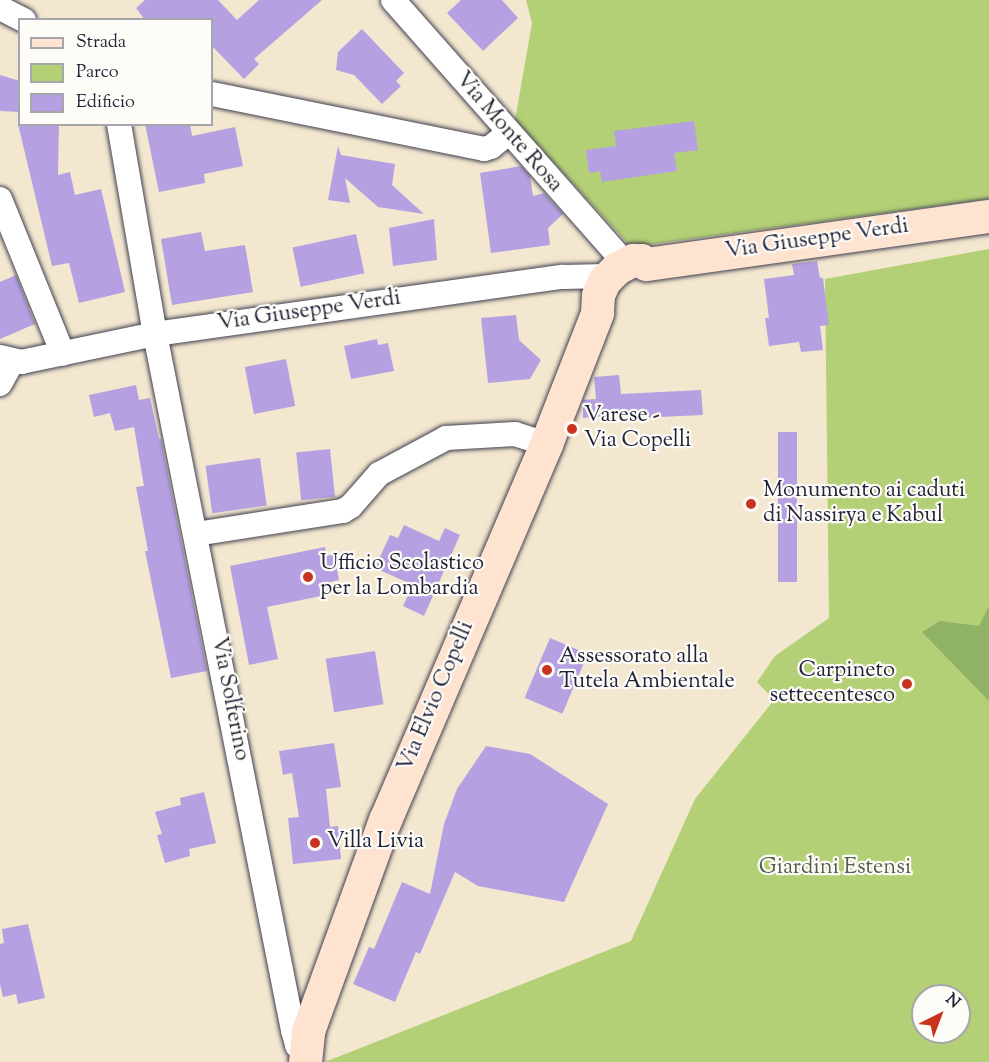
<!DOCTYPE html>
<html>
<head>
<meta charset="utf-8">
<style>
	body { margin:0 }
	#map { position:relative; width:989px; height:1062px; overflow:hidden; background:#f3e7cf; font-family:"Sorts Mill Goudy",serif }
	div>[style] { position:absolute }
	.green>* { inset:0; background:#b4d076 }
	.forest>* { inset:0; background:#8fb267 }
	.building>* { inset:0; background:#b5a1e2; transform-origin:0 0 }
	.roads { filter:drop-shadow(0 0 2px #414051) drop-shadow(0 0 2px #414051) }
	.street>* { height:24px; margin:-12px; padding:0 12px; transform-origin:12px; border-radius:12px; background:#fff }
	.secondary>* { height:33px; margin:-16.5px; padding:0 16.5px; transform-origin:16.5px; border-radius:16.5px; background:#fee3d1 }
	.dots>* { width:16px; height:16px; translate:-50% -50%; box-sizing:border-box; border:3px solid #fdfcf7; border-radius:50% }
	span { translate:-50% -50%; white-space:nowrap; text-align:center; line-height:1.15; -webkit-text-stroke:4.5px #fdfcf7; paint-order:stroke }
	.street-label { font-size:22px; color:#22223b }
	.poi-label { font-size:22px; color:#22223b }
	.left { translate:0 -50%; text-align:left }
	.right { translate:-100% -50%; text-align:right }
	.park-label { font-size:22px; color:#555f50 }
	.legend { position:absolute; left:18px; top:18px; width:195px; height:108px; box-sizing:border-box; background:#fdfcf7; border:2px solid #a5a5ac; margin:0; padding:8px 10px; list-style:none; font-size:18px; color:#22223b }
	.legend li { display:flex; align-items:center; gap:12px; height:30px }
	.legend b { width:30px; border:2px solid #a5a5ac }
	.north { position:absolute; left:911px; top:984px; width:60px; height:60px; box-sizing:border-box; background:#fdfcf7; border:2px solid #a5a5ac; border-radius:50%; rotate:42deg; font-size:16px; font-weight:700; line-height:24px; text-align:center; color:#22223b }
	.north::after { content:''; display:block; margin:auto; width:21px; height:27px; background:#c8321e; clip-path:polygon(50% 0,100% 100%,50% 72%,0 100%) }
</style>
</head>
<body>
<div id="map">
	<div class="green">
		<div style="clip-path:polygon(526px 0,989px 0,989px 199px,631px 247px,515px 120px,532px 23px)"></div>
		<div style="clip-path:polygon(evenodd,989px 249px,989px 1062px,325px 1062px,631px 941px,695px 799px,774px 700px,757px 682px,775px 656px,829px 618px,825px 279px,989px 249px,923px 996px,959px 996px,959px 1032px,923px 1032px,923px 996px)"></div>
	</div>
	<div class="forest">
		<div style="clip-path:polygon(989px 606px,989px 701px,922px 632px,940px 621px,979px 626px)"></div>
	</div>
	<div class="building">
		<div style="clip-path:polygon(145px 0,218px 0,237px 20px,259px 0,322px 0,254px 59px,259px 64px,244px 79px,212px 46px,212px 20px,145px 20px,136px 8px)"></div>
		<div style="clip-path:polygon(461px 0,502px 0,518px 18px,483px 51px,447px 13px)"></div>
		<div style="clip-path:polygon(362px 29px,404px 73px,396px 81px,401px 86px,382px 104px,354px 75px,336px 70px,338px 52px)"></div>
		<div style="clip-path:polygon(0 75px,20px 81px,20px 112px,0 111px)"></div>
		<div style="clip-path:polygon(694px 121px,698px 150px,674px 153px,677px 171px,602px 182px,600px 171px,589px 173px,586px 150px,616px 146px,614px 131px)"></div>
		<div style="clip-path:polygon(18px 124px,59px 124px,58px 175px,70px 172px,75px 195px,101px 189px,125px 292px,79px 303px,69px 263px,52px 266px)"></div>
		<div style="clip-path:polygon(145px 124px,190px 124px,192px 136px,235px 127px,243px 166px,204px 174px,205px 183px,159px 192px)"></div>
		<div style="clip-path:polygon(338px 146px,341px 155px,395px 164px,392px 185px,424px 214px,378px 207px,345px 178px,350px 203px,328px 200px)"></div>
		<div style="clip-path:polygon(521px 166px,530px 176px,533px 196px,544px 193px,563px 214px,548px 228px,550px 245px,491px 253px,480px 173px)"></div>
		<div style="clip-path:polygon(434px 219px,437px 260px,393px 266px,389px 228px)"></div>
		<div style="clip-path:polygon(201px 232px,205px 251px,245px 245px,253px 292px,172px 305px,161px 239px)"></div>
		<div style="left:356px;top:234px;width:40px;height:65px;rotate:78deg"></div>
		<div style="clip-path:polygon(817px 261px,820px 278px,823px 278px,829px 325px,820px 326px,823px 350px,801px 352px,799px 342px,769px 346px,765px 318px,769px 318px,764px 279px,794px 275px,792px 264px)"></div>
		<div style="clip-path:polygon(16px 275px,35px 324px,0 339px,0 282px)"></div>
		<div style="clip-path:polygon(516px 315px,519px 340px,541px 360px,530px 379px,488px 383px,481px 318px)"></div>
		<div style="clip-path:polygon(377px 339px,378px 345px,388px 343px,394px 371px,351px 379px,344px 346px)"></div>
		<div style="left:286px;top:359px;width:48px;height:42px;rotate:79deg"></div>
		<div style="clip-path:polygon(619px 375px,621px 394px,701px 390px,703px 415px,637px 418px,637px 413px,583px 418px,583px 400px,596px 399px,594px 377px)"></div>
		<div style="clip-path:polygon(136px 385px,139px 400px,150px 398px,159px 439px,161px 439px,207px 671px,171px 678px,145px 551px,148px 551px,136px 487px,144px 486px,134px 427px,115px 431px,110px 413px,94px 417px,89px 395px)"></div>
		<div style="left:778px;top:432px;width:19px;height:150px"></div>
		<div style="left:330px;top:449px;width:48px;height:34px;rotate:84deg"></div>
		<div style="left:260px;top:458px;width:48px;height:55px;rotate:82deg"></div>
		<div style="clip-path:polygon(404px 525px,439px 541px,445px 528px,460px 535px,424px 616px,403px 606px,413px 585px,375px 568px,390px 535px,398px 538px)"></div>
		<div style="clip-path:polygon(325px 547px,327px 556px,334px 554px,339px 580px,319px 585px,321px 596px,267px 607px,278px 659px,249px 665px,230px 566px)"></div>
		<div style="left:550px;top:638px;width:41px;height:65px;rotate:23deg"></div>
		<div style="left:375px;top:651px;width:54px;height:50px;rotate:81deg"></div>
		<div style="clip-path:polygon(334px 743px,341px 787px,326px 789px,330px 827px,338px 826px,341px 859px,293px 864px,288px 818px,299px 817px,292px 773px,283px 775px,279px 751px)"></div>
		<div style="clip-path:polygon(486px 746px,530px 754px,608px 804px,564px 902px,478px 886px,455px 872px,420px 954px,416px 952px,395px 1002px,353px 984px,369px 947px,374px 949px,402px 882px,430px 894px,444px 824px,457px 789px)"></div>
		<div style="clip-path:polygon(204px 792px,216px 843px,189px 849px,190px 856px,165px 863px,157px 835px,162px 834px,155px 812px,181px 805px,180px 798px)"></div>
		<div style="clip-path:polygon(28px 924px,45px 998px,18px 1004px,16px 994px,3px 997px,0 984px,0 944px,4px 943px,2px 929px)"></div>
	</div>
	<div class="roads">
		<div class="street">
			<div style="left:393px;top:0;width:352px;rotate:48.6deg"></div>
			<div style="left:0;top:8px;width:27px;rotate:27deg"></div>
			<div style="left:212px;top:94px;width:278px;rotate:11.4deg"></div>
			<div style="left:484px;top:149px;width:7px;rotate:-16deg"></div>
			<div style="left:491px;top:147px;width:22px;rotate:-39deg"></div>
			<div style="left:119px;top:124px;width:213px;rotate:80.3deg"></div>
			<div style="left:155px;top:334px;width:710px;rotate:78.79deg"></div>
			<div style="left:293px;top:1030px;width:16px;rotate:75deg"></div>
			<div style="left:297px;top:1045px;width:11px;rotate:52deg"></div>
			<div style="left:0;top:199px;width:167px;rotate:67.9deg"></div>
			<div style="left:0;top:357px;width:22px;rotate:13deg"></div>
			<div style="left:21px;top:362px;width:137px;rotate:-11.8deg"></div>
			<div style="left:155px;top:334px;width:412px;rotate:-8deg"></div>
			<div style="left:563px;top:277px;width:44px;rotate:-1.3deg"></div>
			<div style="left:0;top:384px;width:26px;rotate:-61deg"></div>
			<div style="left:196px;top:534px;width:149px;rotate:-8.9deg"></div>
			<div style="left:343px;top:511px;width:9px;rotate:-32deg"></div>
			<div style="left:351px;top:506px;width:43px;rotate:-48.8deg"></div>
			<div style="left:379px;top:474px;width:76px;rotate:-28.2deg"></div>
			<div style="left:446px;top:438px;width:69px;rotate:-3.3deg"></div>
			<div style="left:515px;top:434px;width:33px;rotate:18deg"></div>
		</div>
		<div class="secondary">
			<div style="left:646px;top:264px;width:346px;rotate:-8deg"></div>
			<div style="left:305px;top:1062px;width:31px;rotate:-84deg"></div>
			<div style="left:308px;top:1031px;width:225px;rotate:-70deg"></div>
			<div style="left:385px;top:820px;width:409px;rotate:-66.8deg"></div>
			<div style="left:546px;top:444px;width:141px;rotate:-68.7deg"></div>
			<div style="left:597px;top:313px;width:18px;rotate:-87deg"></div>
			<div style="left:598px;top:295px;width:15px;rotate:-67deg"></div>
			<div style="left:604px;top:281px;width:18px;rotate:-45deg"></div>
			<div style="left:617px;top:268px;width:18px;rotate:-27deg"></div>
			<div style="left:633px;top:260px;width:8px"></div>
			<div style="left:641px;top:260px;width:6px;rotate:39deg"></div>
		</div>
	</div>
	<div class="dots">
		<div style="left:572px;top:429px;background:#c8321e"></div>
		<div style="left:751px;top:504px;background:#c8321e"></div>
		<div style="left:308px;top:577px;background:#c8321e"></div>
		<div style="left:547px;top:670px;background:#c8321e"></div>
		<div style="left:907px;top:684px;background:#c8321e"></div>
		<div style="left:315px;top:843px;background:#c8321e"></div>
	</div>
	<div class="street-label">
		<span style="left:508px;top:133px;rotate:49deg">Via Monte Rosa</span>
		<span style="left:817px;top:240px;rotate:-8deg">Via Giuseppe Verdi</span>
		<span style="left:309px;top:312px;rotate:-8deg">Via Giuseppe Verdi</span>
		<span style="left:437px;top:697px;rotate:-67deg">Via Elvio Copelli</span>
		<span style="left:229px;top:699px;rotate:79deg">Via Solferino</span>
	</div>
	<div class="poi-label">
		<span class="left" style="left:584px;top:429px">Varese -<br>Via Copelli</span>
		<span class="left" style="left:763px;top:504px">Monumento ai caduti<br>di Nassirya e Kabul</span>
		<span class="left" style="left:320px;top:577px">Ufficio Scolastico<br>per la Lombardia</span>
		<span class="left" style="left:559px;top:670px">Assessorato alla<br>Tutela Ambientale</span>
		<span class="right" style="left:895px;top:684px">Carpineto<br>settecentesco</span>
		<span class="left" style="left:327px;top:843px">Villa Livia</span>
	</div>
	<div class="park-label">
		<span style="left:835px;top:869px">Giardini Estensi</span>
	</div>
	<ul class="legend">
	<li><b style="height:8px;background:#fee3d1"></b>Strada</li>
	<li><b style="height:16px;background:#b4d076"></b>Parco</li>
	<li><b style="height:16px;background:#b5a1e2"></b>Edificio</li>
	</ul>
	<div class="north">N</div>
</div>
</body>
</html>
